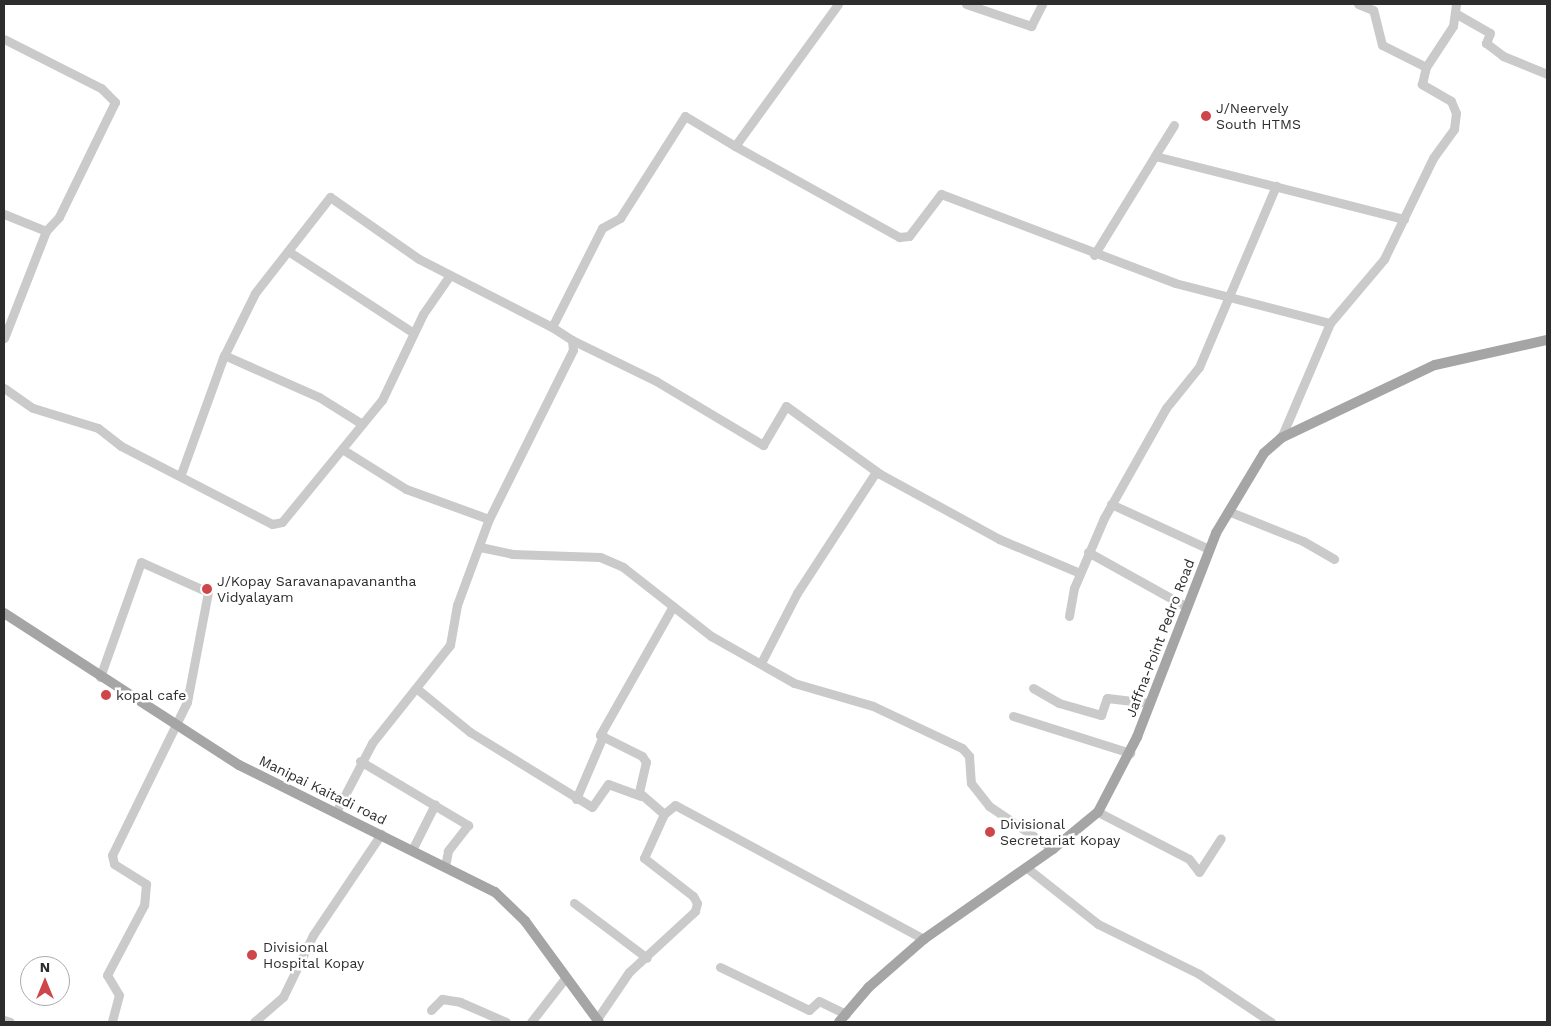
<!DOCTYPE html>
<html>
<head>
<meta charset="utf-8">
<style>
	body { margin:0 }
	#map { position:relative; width:1551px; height:1026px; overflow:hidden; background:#fff; font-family:"Work Sans",sans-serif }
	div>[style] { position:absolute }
	.minor>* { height:9px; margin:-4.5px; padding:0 4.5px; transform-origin:4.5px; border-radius:4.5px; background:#cacaca }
	.major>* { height:10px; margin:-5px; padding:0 5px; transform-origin:5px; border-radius:5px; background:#a5a5a5 }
	.dots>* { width:14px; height:14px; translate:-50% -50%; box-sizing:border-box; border:2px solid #fff; border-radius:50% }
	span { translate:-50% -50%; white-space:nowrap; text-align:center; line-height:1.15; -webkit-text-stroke:5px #fff; paint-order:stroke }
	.poi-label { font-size:14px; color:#2d2d2d }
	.left { translate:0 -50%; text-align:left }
	.street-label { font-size:14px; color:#2d2d2d }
	.frame { position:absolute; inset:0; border:5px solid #2d2d2d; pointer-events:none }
	.north { position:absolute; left:20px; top:956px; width:50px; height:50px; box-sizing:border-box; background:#fff; border:1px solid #ababab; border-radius:50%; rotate:0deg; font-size:14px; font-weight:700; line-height:20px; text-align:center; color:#2d2d2d }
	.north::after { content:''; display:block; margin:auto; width:18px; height:22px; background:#ce4649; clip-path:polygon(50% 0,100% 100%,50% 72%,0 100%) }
</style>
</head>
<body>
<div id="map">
	<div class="minor">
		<div style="left:966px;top:4px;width:69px;rotate:18.7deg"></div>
		<div style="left:1031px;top:26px;width:25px;rotate:-63deg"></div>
		<div style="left:1455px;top:13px;width:40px;rotate:29.7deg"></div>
		<div style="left:1490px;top:33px;width:11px;rotate:112deg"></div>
		<div style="left:1486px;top:43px;width:21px;rotate:37deg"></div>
		<div style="left:1503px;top:56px;width:48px;rotate:22.2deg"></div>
		<div style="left:4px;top:39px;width:109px;rotate:26.8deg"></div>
		<div style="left:101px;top:88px;width:20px;rotate:45deg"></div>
		<div style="left:115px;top:102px;width:128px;rotate:116deg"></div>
		<div style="left:59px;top:217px;width:19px;rotate:133deg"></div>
		<div style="left:46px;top:231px;width:115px;rotate:111.4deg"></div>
		<div style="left:1426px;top:67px;width:49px;rotate:-56.6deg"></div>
		<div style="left:1453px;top:26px;width:22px;rotate:-82deg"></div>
		<div style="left:1174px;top:125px;width:36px;rotate:122deg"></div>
		<div style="left:1155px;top:156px;width:257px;rotate:14.2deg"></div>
		<div style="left:735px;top:146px;width:188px;rotate:29deg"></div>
		<div style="left:899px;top:237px;width:10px;rotate:-6deg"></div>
		<div style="left:909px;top:236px;width:53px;rotate:-52.7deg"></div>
		<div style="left:941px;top:194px;width:250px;rotate:20.8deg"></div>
		<div style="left:1175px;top:283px;width:160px;rotate:14.5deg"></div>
		<div style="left:4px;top:214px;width:45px;rotate:22deg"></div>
		<div style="left:288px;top:251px;width:150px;rotate:33.1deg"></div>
		<div style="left:1094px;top:255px;width:116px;rotate:-58.4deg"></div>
		<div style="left:572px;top:340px;width:93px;rotate:26deg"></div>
		<div style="left:656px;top:381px;width:125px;rotate:30.9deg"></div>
		<div style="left:763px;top:445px;width:45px;rotate:-59.5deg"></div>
		<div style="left:786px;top:406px;width:116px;rotate:35.9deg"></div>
		<div style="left:880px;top:474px;width:136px;rotate:28.6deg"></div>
		<div style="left:999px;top:539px;width:88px;rotate:22.8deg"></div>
		<div style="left:224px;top:355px;width:104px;rotate:23.9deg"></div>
		<div style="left:319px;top:397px;width:51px;rotate:32.1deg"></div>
		<div style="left:4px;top:388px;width:35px;rotate:35deg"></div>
		<div style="left:33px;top:408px;width:68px;rotate:17.1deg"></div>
		<div style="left:98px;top:428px;width:29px;rotate:38deg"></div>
		<div style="left:121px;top:446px;width:170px;rotate:27.3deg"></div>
		<div style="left:272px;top:524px;width:10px;rotate:-11deg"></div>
		<div style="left:282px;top:522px;width:158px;rotate:-50.7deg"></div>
		<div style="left:382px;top:400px;width:95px;rotate:-64.5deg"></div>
		<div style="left:423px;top:314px;width:47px;rotate:-55.3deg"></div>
		<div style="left:1281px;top:438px;width:125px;rotate:-66.9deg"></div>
		<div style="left:1330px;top:323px;width:84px;rotate:-49.8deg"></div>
		<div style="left:1384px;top:259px;width:112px;rotate:-64.1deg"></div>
		<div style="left:1433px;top:158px;width:36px;rotate:-54deg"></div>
		<div style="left:1454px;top:129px;width:16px;rotate:-83deg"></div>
		<div style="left:1456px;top:113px;width:13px;rotate:-113deg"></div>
		<div style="left:1451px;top:101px;width:34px;rotate:-150deg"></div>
		<div style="left:1422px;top:84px;width:17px;rotate:-77deg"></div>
		<div style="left:1426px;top:67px;width:49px;rotate:-153.4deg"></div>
		<div style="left:1382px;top:45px;width:36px;rotate:-104deg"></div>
		<div style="left:1373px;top:10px;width:16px;rotate:-158deg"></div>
		<div style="left:342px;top:449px;width:75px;rotate:32deg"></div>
		<div style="left:406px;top:489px;width:88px;rotate:19.9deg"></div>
		<div style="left:181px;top:474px;width:123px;rotate:-70.1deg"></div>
		<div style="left:223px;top:358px;width:72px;rotate:-63.8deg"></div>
		<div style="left:255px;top:293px;width:122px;rotate:-52deg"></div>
		<div style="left:330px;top:197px;width:108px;rotate:34.9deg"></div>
		<div style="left:419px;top:259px;width:149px;rotate:27.1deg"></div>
		<div style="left:1111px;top:504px;width:108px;rotate:24.7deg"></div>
		<div style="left:1228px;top:511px;width:81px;rotate:21.8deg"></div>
		<div style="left:1303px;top:541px;width:36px;rotate:30deg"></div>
		<div style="left:480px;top:547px;width:33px;rotate:12deg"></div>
		<div style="left:512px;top:554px;width:88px;rotate:2deg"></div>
		<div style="left:600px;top:557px;width:25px;rotate:23deg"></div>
		<div style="left:623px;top:567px;width:112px;rotate:38.1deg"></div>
		<div style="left:711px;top:636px;width:95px;rotate:29.5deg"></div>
		<div style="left:794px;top:683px;width:82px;rotate:16.2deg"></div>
		<div style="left:873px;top:706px;width:98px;rotate:25.3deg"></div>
		<div style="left:962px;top:748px;width:11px;rotate:49deg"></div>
		<div style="left:969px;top:756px;width:27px;rotate:86deg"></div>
		<div style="left:971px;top:783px;width:29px;rotate:52deg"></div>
		<div style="left:989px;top:806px;width:77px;rotate:33.9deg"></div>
		<div style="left:1088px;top:552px;width:113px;rotate:29.1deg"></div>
		<div style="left:1069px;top:616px;width:28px;rotate:-80deg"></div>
		<div style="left:1074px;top:588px;width:76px;rotate:-66.8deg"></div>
		<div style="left:1104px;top:518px;width:126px;rotate:-60.6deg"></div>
		<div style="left:1166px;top:408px;width:53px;rotate:-51.2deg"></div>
		<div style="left:1199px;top:367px;width:197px;rotate:-67deg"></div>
		<div style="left:761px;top:663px;width:79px;rotate:-62.8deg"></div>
		<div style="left:797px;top:593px;width:145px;rotate:-56.9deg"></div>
		<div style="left:100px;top:677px;width:122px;rotate:-70.4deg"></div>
		<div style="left:141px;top:562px;width:73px;rotate:24.1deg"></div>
		<div style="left:208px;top:592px;width:112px;rotate:100.8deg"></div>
		<div style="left:187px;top:702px;width:170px;rotate:116.1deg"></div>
		<div style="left:112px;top:855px;width:9px;rotate:77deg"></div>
		<div style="left:114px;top:864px;width:38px;rotate:32deg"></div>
		<div style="left:146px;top:884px;width:21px;rotate:95deg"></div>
		<div style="left:144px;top:905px;width:79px;rotate:117.9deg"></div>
		<div style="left:107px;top:975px;width:23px;rotate:59deg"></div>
		<div style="left:119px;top:995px;width:28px;rotate:105deg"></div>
		<div style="left:416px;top:688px;width:70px;rotate:39.2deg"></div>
		<div style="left:470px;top:732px;width:143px;rotate:31.6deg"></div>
		<div style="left:592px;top:807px;width:28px;rotate:-55deg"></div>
		<div style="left:608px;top:784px;width:35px;rotate:20deg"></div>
		<div style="left:1033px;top:688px;width:30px;rotate:30deg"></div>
		<div style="left:1059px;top:703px;width:44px;rotate:15.9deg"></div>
		<div style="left:1101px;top:715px;width:18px;rotate:-71deg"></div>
		<div style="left:1107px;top:698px;width:43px;rotate:6.6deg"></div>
		<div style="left:1013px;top:716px;width:123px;rotate:17.5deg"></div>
		<div style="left:360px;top:761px;width:126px;rotate:30.7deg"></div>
		<div style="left:468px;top:825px;width:33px;rotate:128deg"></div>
		<div style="left:448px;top:851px;width:16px;rotate:101deg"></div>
		<div style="left:576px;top:799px;width:69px;rotate:-66.8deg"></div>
		<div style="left:336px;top:812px;width:78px;rotate:-62.4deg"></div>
		<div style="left:372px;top:743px;width:125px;rotate:-51.5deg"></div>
		<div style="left:450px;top:645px;width:41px;rotate:-80.1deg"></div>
		<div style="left:457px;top:605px;width:90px;rotate:-69.7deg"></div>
		<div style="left:488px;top:521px;width:191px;rotate:-63.6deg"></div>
		<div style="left:573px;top:350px;width:10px;rotate:-96deg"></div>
		<div style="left:572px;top:340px;width:24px;rotate:-147deg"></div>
		<div style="left:552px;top:327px;width:111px;rotate:-63.2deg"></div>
		<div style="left:602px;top:228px;width:21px;rotate:-29deg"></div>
		<div style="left:620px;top:218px;width:121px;rotate:-57.5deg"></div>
		<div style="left:685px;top:116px;width:58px;rotate:31deg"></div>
		<div style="left:735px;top:146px;width:175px;rotate:-54deg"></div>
		<div style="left:1098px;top:812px;width:102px;rotate:27.3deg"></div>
		<div style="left:1189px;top:859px;width:16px;rotate:52deg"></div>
		<div style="left:1199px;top:872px;width:40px;rotate:-57.1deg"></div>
		<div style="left:664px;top:814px;width:33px;rotate:-139deg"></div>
		<div style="left:639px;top:792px;width:31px;rotate:-77deg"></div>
		<div style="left:646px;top:762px;width:7px;rotate:-124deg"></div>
		<div style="left:642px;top:756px;width:47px;rotate:-153.4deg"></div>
		<div style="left:600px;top:735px;width:148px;rotate:-60.5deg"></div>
		<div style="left:412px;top:850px;width:51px;rotate:-63.4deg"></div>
		<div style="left:1027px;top:868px;width:90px;rotate:38.3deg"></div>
		<div style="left:1098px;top:924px;width:113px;rotate:26.3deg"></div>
		<div style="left:1199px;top:974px;width:87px;rotate:33.7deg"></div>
		<div style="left:574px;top:903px;width:91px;rotate:37deg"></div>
		<div style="left:720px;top:967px;width:99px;rotate:25.8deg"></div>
		<div style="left:809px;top:1010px;width:13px;rotate:-42deg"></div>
		<div style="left:819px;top:1001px;width:30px;rotate:26deg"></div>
		<div style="left:431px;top:1010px;width:16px;rotate:-45deg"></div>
		<div style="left:442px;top:999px;width:18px;rotate:9deg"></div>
		<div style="left:460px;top:1002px;width:50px;rotate:23.5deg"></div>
		<div style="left:597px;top:1019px;width:57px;rotate:-55.8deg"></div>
		<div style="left:629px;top:972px;width:90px;rotate:-42.7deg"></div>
		<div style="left:695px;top:911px;width:8px;rotate:-76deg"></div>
		<div style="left:697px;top:903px;width:8px;rotate:-120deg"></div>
		<div style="left:693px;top:896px;width:62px;rotate:-142.2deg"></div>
		<div style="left:644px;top:858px;width:48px;rotate:-65.6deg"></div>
		<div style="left:664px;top:814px;width:14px;rotate:-39deg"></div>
		<div style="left:675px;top:805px;width:283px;rotate:28.3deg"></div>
		<div style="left:4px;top:1020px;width:6px;rotate:18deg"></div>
		<div style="left:254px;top:1022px;width:38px;rotate:-41deg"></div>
		<div style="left:283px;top:997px;width:69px;rotate:-64.2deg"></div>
		<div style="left:313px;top:935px;width:122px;rotate:-56deg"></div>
		<div style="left:531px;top:1022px;width:57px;rotate:-52.1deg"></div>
	</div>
	<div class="major">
		<div style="left:4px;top:613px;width:280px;rotate:32.9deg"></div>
		<div style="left:239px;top:765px;width:286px;rotate:26.4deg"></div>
		<div style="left:495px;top:892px;width:42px;rotate:44deg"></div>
		<div style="left:525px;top:921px;width:125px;rotate:53.8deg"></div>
		<div style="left:839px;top:1022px;width:46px;rotate:-49.4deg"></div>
		<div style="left:869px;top:987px;width:73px;rotate:-41.1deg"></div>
		<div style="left:924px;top:939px;width:157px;rotate:-34.9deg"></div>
		<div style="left:1053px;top:849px;width:58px;rotate:-39.4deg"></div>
		<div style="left:1098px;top:812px;width:85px;rotate:-62.5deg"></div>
		<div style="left:1137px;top:737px;width:219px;rotate:-68.8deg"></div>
		<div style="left:1216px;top:533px;width:93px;rotate:-59deg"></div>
		<div style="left:1264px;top:453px;width:23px;rotate:-41deg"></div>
		<div style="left:1281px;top:438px;width:170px;rotate:-25.4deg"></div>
		<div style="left:1435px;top:365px;width:115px;rotate:-12.6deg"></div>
	</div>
	<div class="dots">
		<div style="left:1206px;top:116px;background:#ce4649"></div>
		<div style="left:207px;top:589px;background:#ce4649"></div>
		<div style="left:106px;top:695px;background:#ce4649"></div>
		<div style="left:990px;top:832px;background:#ce4649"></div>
		<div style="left:252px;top:955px;background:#ce4649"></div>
	</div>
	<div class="poi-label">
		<span class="left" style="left:1216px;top:116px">J/Neervely<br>South HTMS</span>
		<span class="left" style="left:217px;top:589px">J/Kopay Saravanapavanantha<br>Vidyalayam</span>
		<span class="left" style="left:116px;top:695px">kopal cafe</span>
		<span class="left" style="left:1000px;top:832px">Divisional<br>Secretariat Kopay</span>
		<span class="left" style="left:263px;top:955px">Divisional<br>Hospital Kopay</span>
	</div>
	<div class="street-label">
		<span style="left:1160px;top:638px;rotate:-69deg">Jaffna-Point Pedro Road</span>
		<span style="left:323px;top:790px;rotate:26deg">Manipai Kaitadi road</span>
	</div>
	<div class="frame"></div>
	<div class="north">N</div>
</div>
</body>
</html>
